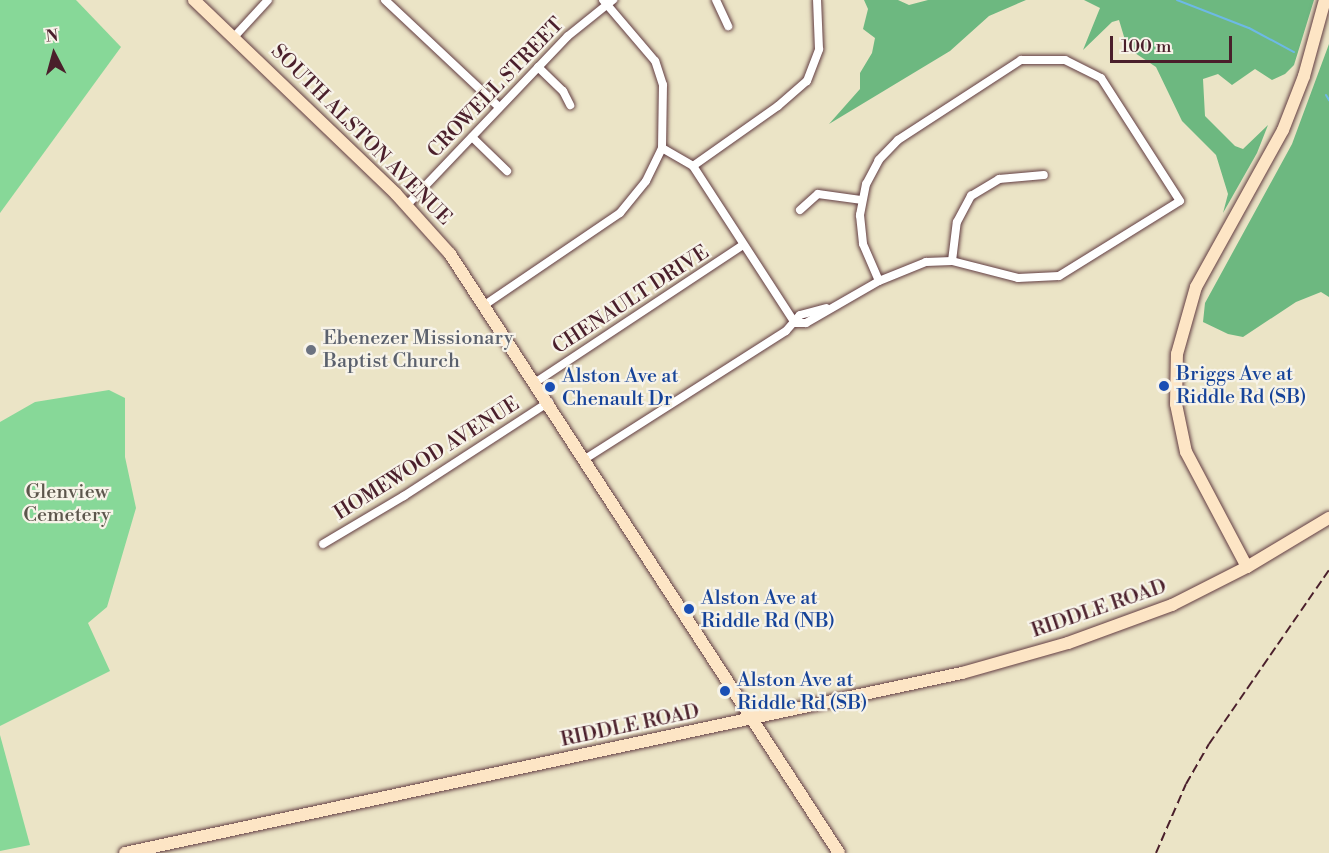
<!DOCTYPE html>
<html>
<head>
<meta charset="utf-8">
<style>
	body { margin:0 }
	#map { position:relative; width:1329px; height:853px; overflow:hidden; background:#ebe4c6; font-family:"Libre Bodoni",serif }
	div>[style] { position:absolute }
	.green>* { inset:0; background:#87d898 }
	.forest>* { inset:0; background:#6db880 }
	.stream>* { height:2px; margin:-1px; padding:0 1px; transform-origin:1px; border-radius:1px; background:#6db9e6 }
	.roads { filter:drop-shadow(0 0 2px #623d42) drop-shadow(0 0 2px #623d42) }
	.street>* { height:8px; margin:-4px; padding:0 4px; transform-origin:4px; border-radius:4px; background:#fff }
	.secondary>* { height:12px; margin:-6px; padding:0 6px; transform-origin:6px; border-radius:6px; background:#fde5c5 }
	.rail>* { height:2px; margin-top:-1px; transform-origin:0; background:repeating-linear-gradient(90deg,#4a1f2b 0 9px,transparent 0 13.5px) }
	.dots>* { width:16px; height:16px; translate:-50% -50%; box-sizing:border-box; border:3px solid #f7f3e8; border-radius:50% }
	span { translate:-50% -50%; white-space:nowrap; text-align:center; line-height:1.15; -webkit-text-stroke:4.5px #f7f3e8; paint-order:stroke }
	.street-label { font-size:20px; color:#4a1f2b }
	.worship-label { font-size:20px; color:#5b616d }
	.left { translate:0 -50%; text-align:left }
	.transit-label { font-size:20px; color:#164399 }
	.park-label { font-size:20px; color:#5c564c }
	.north { position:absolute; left:24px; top:24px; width:60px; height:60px; -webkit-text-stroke:4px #f7f3e8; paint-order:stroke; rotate:354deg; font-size:16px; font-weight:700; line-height:24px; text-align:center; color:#4a1f2b }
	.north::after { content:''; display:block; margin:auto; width:21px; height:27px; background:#4a1f2b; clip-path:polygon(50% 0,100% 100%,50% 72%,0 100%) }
	.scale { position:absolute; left:1110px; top:36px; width:122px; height:27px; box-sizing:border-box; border:3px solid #4a1f2b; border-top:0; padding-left:8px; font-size:18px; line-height:21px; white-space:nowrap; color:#4a1f2b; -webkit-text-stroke:4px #f7f3e8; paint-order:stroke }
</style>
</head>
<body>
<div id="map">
	<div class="green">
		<div style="clip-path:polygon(0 0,76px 0,121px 47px,0 213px)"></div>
		<div style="clip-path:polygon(109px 390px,125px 398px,125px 457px,136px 508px,107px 607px,88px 623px,110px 671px,0 726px,0 422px,35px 402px)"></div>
		<div style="clip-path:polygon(0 735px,30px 845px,0 851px)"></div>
	</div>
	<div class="forest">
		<div style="clip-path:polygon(864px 0,898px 0,909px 5px,928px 0,1026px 0,989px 16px,950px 51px,829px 124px,860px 89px,860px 73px,872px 53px,875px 38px,863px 29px,868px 9px)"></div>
		<div style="clip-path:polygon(1084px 0,1314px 0,1294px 65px,1285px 74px,1272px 80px,1255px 69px,1232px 85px,1218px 74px,1203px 79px,1205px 116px,1235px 146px,1243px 149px,1268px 125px,1257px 153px,1223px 213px,1228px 194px,1216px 155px,1182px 121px,1156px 67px,1135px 53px,1125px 40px,1119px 20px,1112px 22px,1083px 50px,1100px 8px)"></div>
		<div style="clip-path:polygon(1329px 44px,1329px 297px,1321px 292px,1296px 302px,1243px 337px,1228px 334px,1203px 322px,1205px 303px,1292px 144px)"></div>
	</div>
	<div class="stream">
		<div style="left:1177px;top:0;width:77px;rotate:21.3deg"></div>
		<div style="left:1249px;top:28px;width:51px;rotate:28.1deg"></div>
		<div style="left:1326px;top:95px;width:6px;rotate:59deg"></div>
	</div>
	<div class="roads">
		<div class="street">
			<div style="left:385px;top:0;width:156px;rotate:43.2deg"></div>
			<div style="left:716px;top:0;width:29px;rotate:65deg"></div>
			<div style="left:234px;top:37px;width:50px;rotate:-47.4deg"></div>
			<div style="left:538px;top:67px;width:35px;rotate:44deg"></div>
			<div style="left:563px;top:91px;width:16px;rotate:63deg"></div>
			<div style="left:472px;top:137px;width:49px;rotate:44.2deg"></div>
			<div style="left:662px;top:148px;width:36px;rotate:30deg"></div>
			<div style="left:693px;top:166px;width:187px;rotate:57deg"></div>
			<div style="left:693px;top:166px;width:104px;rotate:-35.2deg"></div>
			<div style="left:778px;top:106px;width:38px;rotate:-41deg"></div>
			<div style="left:807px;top:81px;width:34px;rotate:-69deg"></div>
			<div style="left:819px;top:49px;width:49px;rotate:-92.3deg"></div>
			<div style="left:407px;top:205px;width:233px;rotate:-46.4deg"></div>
			<div style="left:568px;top:36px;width:58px;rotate:-38.7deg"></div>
			<div style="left:800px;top:210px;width:24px;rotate:-42deg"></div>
			<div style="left:818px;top:194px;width:43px;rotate:7.9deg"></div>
			<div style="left:952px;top:261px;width:39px;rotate:-83deg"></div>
			<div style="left:957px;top:222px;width:30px;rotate:-62deg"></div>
			<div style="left:971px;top:196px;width:33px;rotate:-31deg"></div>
			<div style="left:999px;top:179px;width:45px;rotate:-5.1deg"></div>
			<div style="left:486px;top:304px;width:162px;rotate:-34.2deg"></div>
			<div style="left:620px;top:213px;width:41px;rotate:-50.9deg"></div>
			<div style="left:646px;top:181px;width:37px;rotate:-64deg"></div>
			<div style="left:662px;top:148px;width:63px;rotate:-89.1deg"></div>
			<div style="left:663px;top:85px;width:25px;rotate:-108deg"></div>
			<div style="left:655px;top:61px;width:80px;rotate:-130.4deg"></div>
			<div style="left:795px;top:323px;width:11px"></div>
			<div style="left:806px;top:323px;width:84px;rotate:-29.9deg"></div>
			<div style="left:879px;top:281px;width:51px;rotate:-22deg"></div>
			<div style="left:926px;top:262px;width:26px;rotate:-2deg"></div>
			<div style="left:952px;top:261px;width:68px;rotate:14.4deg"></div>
			<div style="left:1018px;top:278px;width:41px;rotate:-2.8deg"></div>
			<div style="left:1059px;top:276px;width:142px;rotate:-31.8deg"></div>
			<div style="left:1180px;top:201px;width:146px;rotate:-122.7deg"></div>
			<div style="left:1101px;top:78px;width:40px;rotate:-153.4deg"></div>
			<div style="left:1065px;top:60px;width:44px;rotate:180deg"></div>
			<div style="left:1021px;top:60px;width:147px;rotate:147deg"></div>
			<div style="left:898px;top:140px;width:28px;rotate:134deg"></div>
			<div style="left:879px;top:160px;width:27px;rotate:118deg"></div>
			<div style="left:866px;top:184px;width:32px;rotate:101deg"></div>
			<div style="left:860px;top:215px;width:29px;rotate:84deg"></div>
			<div style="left:863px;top:244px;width:40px;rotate:66.6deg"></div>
			<div style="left:536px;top:382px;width:248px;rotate:-33.5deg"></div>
			<div style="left:585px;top:459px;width:238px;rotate:-32.5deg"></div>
			<div style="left:786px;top:331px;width:21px;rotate:-49deg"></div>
			<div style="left:800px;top:315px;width:27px;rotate:-15deg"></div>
			<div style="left:323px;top:544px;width:94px;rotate:-30.7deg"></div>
			<div style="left:404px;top:496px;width:173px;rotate:-33deg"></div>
		</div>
		<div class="secondary">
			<div style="left:194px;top:0;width:280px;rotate:43.8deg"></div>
			<div style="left:396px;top:194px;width:81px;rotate:48deg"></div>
			<div style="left:450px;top:254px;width:714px;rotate:57deg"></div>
			<div style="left:1247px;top:567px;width:130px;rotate:-117.9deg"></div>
			<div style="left:1186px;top:452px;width:49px;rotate:-101.8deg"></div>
			<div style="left:1176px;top:404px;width:50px;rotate:-88.9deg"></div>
			<div style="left:1177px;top:354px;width:70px;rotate:-74.2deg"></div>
			<div style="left:1196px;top:287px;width:179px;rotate:-61deg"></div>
			<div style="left:1283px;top:130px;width:58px;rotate:-68.7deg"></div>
			<div style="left:1304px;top:76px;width:79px;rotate:-74.6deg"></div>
			<div style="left:125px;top:853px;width:856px;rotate:-12.14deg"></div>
			<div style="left:962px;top:673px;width:110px;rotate:-15.8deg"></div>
			<div style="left:1068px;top:643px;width:111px;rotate:-20.1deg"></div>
			<div style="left:1172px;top:605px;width:84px;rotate:-26.9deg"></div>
			<div style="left:1247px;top:567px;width:96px;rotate:-30.9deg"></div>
		</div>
	</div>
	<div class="rail">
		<div style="left:1156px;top:853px;width:75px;rotate:-66.5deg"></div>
		<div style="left:1186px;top:784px;width:46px;rotate:-60.1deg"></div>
		<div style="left:1209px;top:744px;width:211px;rotate:-55.4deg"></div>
	</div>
	<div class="dots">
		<div style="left:311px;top:350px;background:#6b7280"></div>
		<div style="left:1164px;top:386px;background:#1a4fb4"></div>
		<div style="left:550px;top:387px;background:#1a4fb4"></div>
		<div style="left:689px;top:609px;background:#1a4fb4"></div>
		<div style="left:725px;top:691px;background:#1a4fb4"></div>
	</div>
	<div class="street-label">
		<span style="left:496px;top:88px;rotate:-46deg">CROWELL STREET</span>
		<span style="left:361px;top:135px;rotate:45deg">SOUTH ALSTON AVENUE</span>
		<span style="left:631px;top:300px;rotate:-33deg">CHENAULT DRIVE</span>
		<span style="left:427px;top:459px;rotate:-32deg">HOMEWOOD AVENUE</span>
		<span style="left:1099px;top:609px;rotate:-19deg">RIDDLE ROAD</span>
		<span style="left:630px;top:726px;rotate:-12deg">RIDDLE ROAD</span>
	</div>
	<div class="worship-label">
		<span class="left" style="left:323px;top:350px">Ebenezer Missionary<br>Baptist Church</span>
	</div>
	<div class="transit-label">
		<span class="left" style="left:1176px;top:386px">Briggs Ave at<br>Riddle Rd (SB)</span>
		<span class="left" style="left:562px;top:388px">Alston Ave at<br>Chenault Dr</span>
		<span class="left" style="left:701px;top:610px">Alston Ave at<br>Riddle Rd (NB)</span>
		<span class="left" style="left:737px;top:692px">Alston Ave at<br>Riddle Rd (SB)</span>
	</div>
	<div class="park-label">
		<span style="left:67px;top:504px">Glenview<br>Cemetery</span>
	</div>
	<div class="north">N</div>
	<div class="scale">100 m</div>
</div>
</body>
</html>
